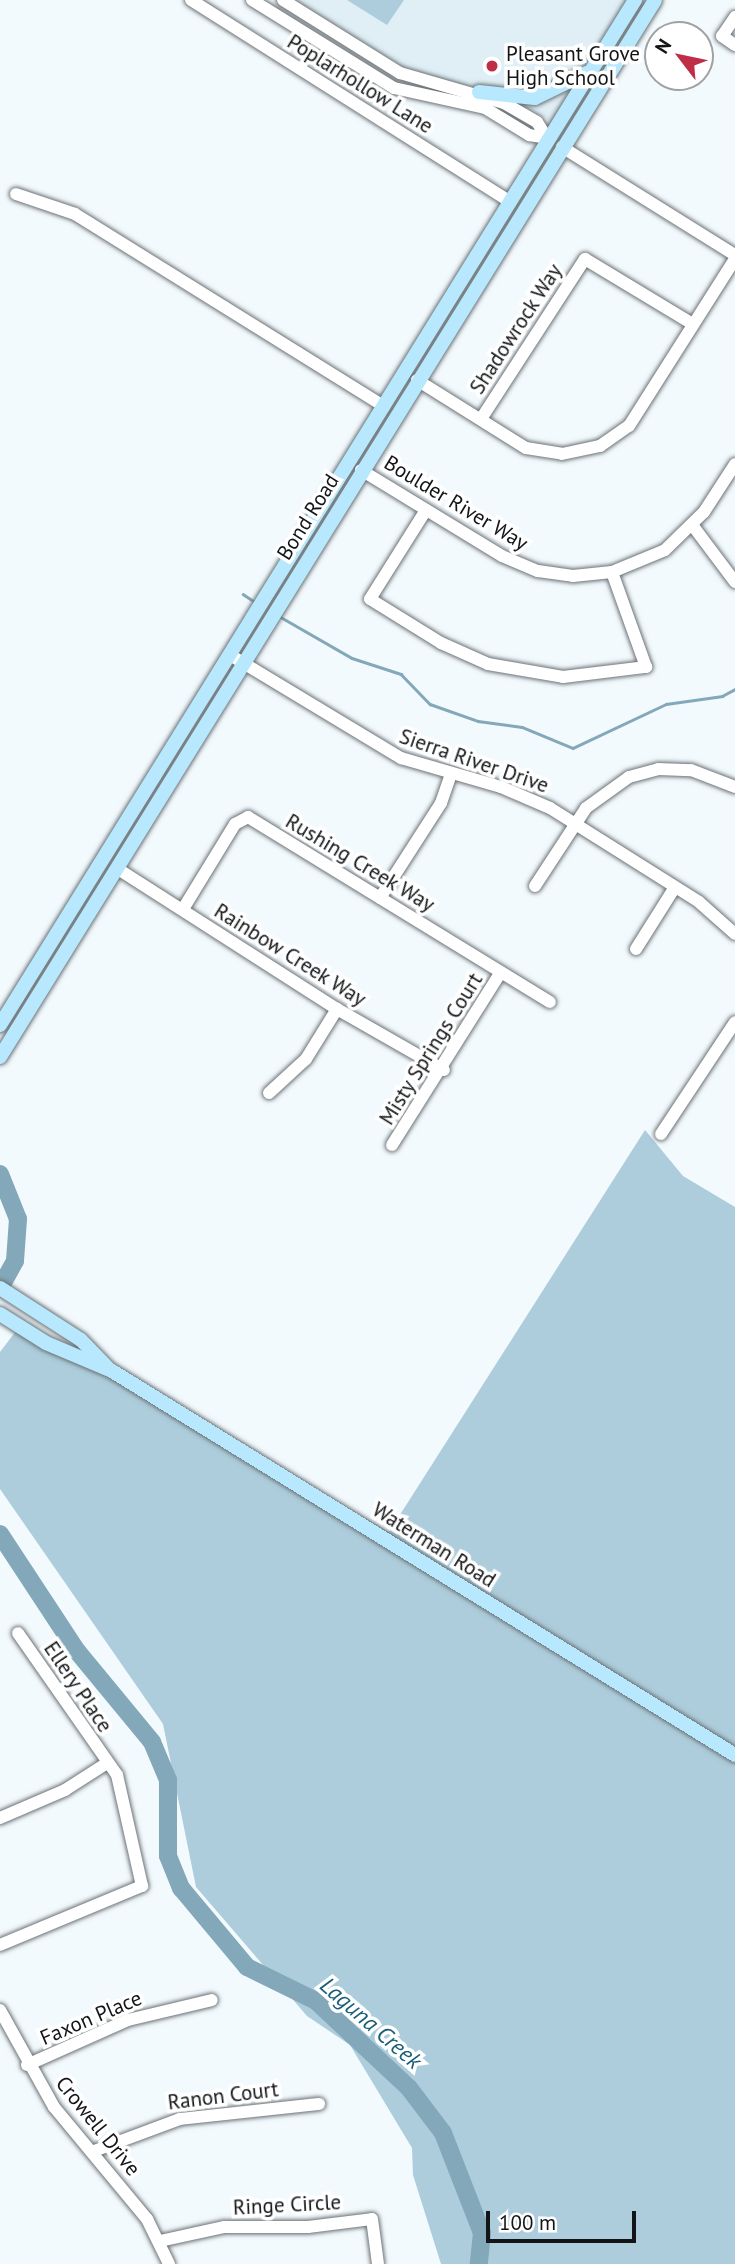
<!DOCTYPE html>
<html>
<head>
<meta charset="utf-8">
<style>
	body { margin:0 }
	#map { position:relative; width:735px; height:2264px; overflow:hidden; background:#f3fafe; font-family:"PT Sans",sans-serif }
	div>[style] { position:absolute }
	.built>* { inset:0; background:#dfeff5 }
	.green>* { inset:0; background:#adcddc }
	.stream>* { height:2.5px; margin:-1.25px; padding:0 1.25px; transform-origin:1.25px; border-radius:1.25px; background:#83a8b9 }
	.river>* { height:18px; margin:-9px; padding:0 9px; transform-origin:9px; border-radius:9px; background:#83a8b9 }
	.roads { filter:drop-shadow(0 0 2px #6c7275) drop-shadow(0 0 2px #6c7275) }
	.minor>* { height:12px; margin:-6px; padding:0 6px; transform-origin:6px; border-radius:6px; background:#fff }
	.major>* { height:14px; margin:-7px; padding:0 7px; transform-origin:7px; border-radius:7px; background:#b7e8fd }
	.dots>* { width:19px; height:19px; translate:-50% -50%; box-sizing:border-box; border:4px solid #fff; border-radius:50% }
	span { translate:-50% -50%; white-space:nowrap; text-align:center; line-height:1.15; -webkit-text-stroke:7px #fff; paint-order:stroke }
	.poi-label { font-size:21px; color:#121415 }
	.left { translate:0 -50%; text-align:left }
	.street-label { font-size:21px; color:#121415 }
	.water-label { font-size:23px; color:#185e77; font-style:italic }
	.north { position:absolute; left:644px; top:21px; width:70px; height:70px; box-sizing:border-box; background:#fff; border:2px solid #a0a1a1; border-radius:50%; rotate:302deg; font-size:19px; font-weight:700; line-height:28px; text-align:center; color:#121415 }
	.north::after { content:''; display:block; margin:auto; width:24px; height:32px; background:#bf2e47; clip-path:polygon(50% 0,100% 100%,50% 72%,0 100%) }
	.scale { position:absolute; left:486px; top:2211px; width:150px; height:32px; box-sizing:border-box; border:4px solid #121415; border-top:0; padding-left:9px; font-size:21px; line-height:24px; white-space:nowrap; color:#121415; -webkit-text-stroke:5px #fff; paint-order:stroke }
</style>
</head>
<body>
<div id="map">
	<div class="built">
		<div style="clip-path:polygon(287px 0,630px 0,554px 123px,499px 92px,414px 76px)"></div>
	</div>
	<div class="green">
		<div style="clip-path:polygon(347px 0,404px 0,387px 25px)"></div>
		<div style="clip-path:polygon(645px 1130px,683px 1176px,735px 1207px,735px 2264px,441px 2264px,413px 2175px,412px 2148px,350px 2045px,307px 2016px,196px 1887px,163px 1724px,0 1489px,0 1352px,19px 1327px,143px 1391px,389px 1532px)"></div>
	</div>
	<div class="stream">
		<div style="left:243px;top:594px;width:14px;rotate:34deg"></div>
		<div style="left:279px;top:616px;width:84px;rotate:29.9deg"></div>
		<div style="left:352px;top:658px;width:52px;rotate:18.1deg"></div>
		<div style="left:401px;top:674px;width:42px;rotate:46deg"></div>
		<div style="left:430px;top:704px;width:51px;rotate:19.5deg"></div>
		<div style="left:478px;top:721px;width:44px;rotate:7.8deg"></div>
		<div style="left:522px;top:727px;width:55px;rotate:22.4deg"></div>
		<div style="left:573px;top:748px;width:103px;rotate:-25.3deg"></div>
		<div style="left:666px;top:704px;width:57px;rotate:-8.1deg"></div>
		<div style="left:722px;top:696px;width:15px;rotate:-28deg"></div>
	</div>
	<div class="river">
		<div style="left:0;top:1174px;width:48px;rotate:68.2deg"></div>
		<div style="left:18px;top:1219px;width:42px;rotate:94.1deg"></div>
		<div style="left:15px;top:1261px;width:31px;rotate:119deg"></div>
		<div style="left:0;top:1534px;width:140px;rotate:56.7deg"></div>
		<div style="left:77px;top:1651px;width:118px;rotate:50.5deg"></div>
		<div style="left:152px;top:1742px;width:41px;rotate:67.2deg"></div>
		<div style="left:168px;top:1780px;width:76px;rotate:90deg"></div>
		<div style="left:168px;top:1856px;width:35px;rotate:68deg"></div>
		<div style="left:181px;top:1888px;width:103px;rotate:50.1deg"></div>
		<div style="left:247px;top:1967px;width:77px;rotate:26.2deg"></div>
		<div style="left:316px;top:2001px;width:127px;rotate:43.1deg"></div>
		<div style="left:409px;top:2088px;width:56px;rotate:52.9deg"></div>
		<div style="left:443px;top:2133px;width:107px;rotate:68.7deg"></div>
		<div style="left:482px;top:2233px;width:31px;rotate:96deg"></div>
	</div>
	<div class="roads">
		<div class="minor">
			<div style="left:191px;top:0;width:376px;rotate:32.3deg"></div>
			<div style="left:252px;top:0;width:167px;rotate:31.8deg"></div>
			<div style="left:394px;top:88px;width:93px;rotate:12.4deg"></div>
			<div style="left:485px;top:108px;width:52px;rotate:31.5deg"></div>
			<div style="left:529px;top:135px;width:18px;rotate:9deg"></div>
			<div style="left:283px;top:0;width:138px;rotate:32deg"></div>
			<div style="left:400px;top:73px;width:108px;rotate:16.1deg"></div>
			<div style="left:504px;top:103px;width:38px;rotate:30deg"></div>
			<div style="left:537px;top:122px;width:19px;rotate:58deg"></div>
			<div style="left:735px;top:17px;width:23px;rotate:124deg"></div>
			<div style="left:722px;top:36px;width:16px;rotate:35deg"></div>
			<div style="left:562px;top:147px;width:204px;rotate:32deg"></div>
			<div style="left:16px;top:194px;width:62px;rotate:18.7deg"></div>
			<div style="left:75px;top:214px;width:364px;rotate:31.9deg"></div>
			<div style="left:417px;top:380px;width:128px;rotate:32deg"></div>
			<div style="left:526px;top:448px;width:36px;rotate:9deg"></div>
			<div style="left:562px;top:454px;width:39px;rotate:-12deg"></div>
			<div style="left:600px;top:446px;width:35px;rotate:-35deg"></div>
			<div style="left:629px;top:426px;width:198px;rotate:-57.6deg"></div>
			<div style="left:481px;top:419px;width:191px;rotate:-57deg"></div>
			<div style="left:585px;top:259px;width:124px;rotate:31.1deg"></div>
			<div style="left:361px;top:470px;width:165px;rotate:31.4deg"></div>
			<div style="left:502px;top:556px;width:39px;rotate:23deg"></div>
			<div style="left:538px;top:571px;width:35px;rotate:8deg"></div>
			<div style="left:573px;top:576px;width:39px;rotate:-6deg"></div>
			<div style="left:612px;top:572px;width:57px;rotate:-22.5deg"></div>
			<div style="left:665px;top:550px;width:54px;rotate:-44.3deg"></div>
			<div style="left:704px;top:512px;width:57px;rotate:-57.1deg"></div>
			<div style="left:426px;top:510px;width:105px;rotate:122.2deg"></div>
			<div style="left:370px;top:599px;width:84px;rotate:31.8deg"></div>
			<div style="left:441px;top:643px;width:51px;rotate:24.1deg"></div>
			<div style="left:488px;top:664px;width:76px;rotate:9.8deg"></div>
			<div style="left:563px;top:677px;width:84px;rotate:-6.9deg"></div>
			<div style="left:646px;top:667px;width:101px;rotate:-109.7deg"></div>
			<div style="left:693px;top:526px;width:70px;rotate:53.1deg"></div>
			<div style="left:230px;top:655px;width:200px;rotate:31.1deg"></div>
			<div style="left:401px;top:758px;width:104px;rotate:16.2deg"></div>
			<div style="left:501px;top:787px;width:53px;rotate:23.2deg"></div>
			<div style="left:550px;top:808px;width:176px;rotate:32.2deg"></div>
			<div style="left:699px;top:902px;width:48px;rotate:41.6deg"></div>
			<div style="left:118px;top:869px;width:260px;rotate:32.6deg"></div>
			<div style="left:337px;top:1009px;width:123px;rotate:29.7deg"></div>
			<div style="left:535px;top:886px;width:93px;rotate:-56.8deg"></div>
			<div style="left:586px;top:808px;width:53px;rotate:-35.8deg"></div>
			<div style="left:629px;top:777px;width:30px;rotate:-15deg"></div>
			<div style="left:658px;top:769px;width:33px;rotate:2deg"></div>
			<div style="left:691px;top:770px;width:47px;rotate:21.1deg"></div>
			<div style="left:380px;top:898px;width:113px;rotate:-57.3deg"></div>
			<div style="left:441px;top:803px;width:31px;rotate:-71deg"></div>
			<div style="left:183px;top:909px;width:100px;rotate:-58.5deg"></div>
			<div style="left:235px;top:824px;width:15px;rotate:-28deg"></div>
			<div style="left:248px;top:817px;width:354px;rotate:31.5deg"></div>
			<div style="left:636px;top:949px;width:73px;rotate:-57.8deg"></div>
			<div style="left:269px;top:1093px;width:50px;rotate:-42.6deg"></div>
			<div style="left:306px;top:1059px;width:59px;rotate:-58.2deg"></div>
			<div style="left:661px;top:1134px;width:134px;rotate:-56.5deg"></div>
			<div style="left:392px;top:1145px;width:204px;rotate:-57.8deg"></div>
			<div style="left:0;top:1818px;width:71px;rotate:-23.3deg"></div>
			<div style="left:65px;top:1790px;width:50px;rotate:-32.7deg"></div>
			<div style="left:0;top:1945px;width:154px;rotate:-22.6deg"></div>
			<div style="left:142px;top:1886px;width:114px;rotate:-102.7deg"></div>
			<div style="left:117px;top:1775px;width:173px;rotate:-124.9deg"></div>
			<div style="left:0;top:2010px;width:111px;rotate:60.9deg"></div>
			<div style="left:54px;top:2107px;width:146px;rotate:50.3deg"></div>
			<div style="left:147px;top:2219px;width:50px;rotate:63.9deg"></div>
			<div style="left:27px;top:2065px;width:111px;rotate:-24deg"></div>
			<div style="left:128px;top:2020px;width:86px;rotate:-13.4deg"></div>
			<div style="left:94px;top:2151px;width:92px;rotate:-20.4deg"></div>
			<div style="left:180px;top:2119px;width:140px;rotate:-6.2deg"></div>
			<div style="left:160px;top:2241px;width:66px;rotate:-12.3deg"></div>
			<div style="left:224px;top:2227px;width:84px"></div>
			<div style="left:308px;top:2227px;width:64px;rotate:-7.1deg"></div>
			<div style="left:372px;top:2219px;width:45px;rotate:82.4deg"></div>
		</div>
		<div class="major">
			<div style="left:479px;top:92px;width:56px;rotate:6.1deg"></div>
			<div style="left:535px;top:98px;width:57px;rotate:-26.1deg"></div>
			<div style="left:0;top:1025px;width:1206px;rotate:-58.22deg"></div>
			<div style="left:0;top:1057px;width:1243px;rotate:-58.21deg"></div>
			<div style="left:0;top:1288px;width:96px;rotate:32.7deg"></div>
			<div style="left:81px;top:1340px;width:39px;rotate:46deg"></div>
			<div style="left:0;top:1314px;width:54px;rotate:32.2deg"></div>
			<div style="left:46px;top:1343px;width:72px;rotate:23deg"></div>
			<div style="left:112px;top:1371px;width:732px;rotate:31.65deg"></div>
		</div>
	</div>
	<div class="dots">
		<div style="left:492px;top:66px;background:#bf2e47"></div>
	</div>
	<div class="poi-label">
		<span class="left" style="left:506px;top:66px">Pleasant Grove<br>High School</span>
	</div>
	<div class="street-label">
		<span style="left:360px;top:84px;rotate:32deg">Poplarhollow Lane</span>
		<span style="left:516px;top:329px;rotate:-57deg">Shadowrock Way</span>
		<span style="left:456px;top:503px;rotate:31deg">Boulder River Way</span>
		<span style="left:308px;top:517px;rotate:-58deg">Bond Road</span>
		<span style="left:474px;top:761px;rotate:19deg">Sierra River Drive</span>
		<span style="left:360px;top:863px;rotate:31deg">Rushing Creek Way</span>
		<span style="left:290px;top:955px;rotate:32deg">Rainbow Creek Way</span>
		<span style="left:431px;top:1049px;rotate:-58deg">Misty Springs Court</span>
		<span style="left:434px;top:1545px;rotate:32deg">Waterman Road</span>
		<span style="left:78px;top:1687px;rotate:56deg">Ellery Place</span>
		<span style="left:91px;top:2018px;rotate:-23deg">Faxon Place</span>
		<span style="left:223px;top:2096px;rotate:-7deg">Ranon Court</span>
		<span style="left:98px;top:2126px;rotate:51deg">Crowell Drive</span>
		<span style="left:287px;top:2205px;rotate:-3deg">Ringe Circle</span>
	</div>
	<div class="water-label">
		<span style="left:371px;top:2023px;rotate:41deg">Laguna Creek</span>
	</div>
	<div class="north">N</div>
	<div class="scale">100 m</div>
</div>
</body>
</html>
